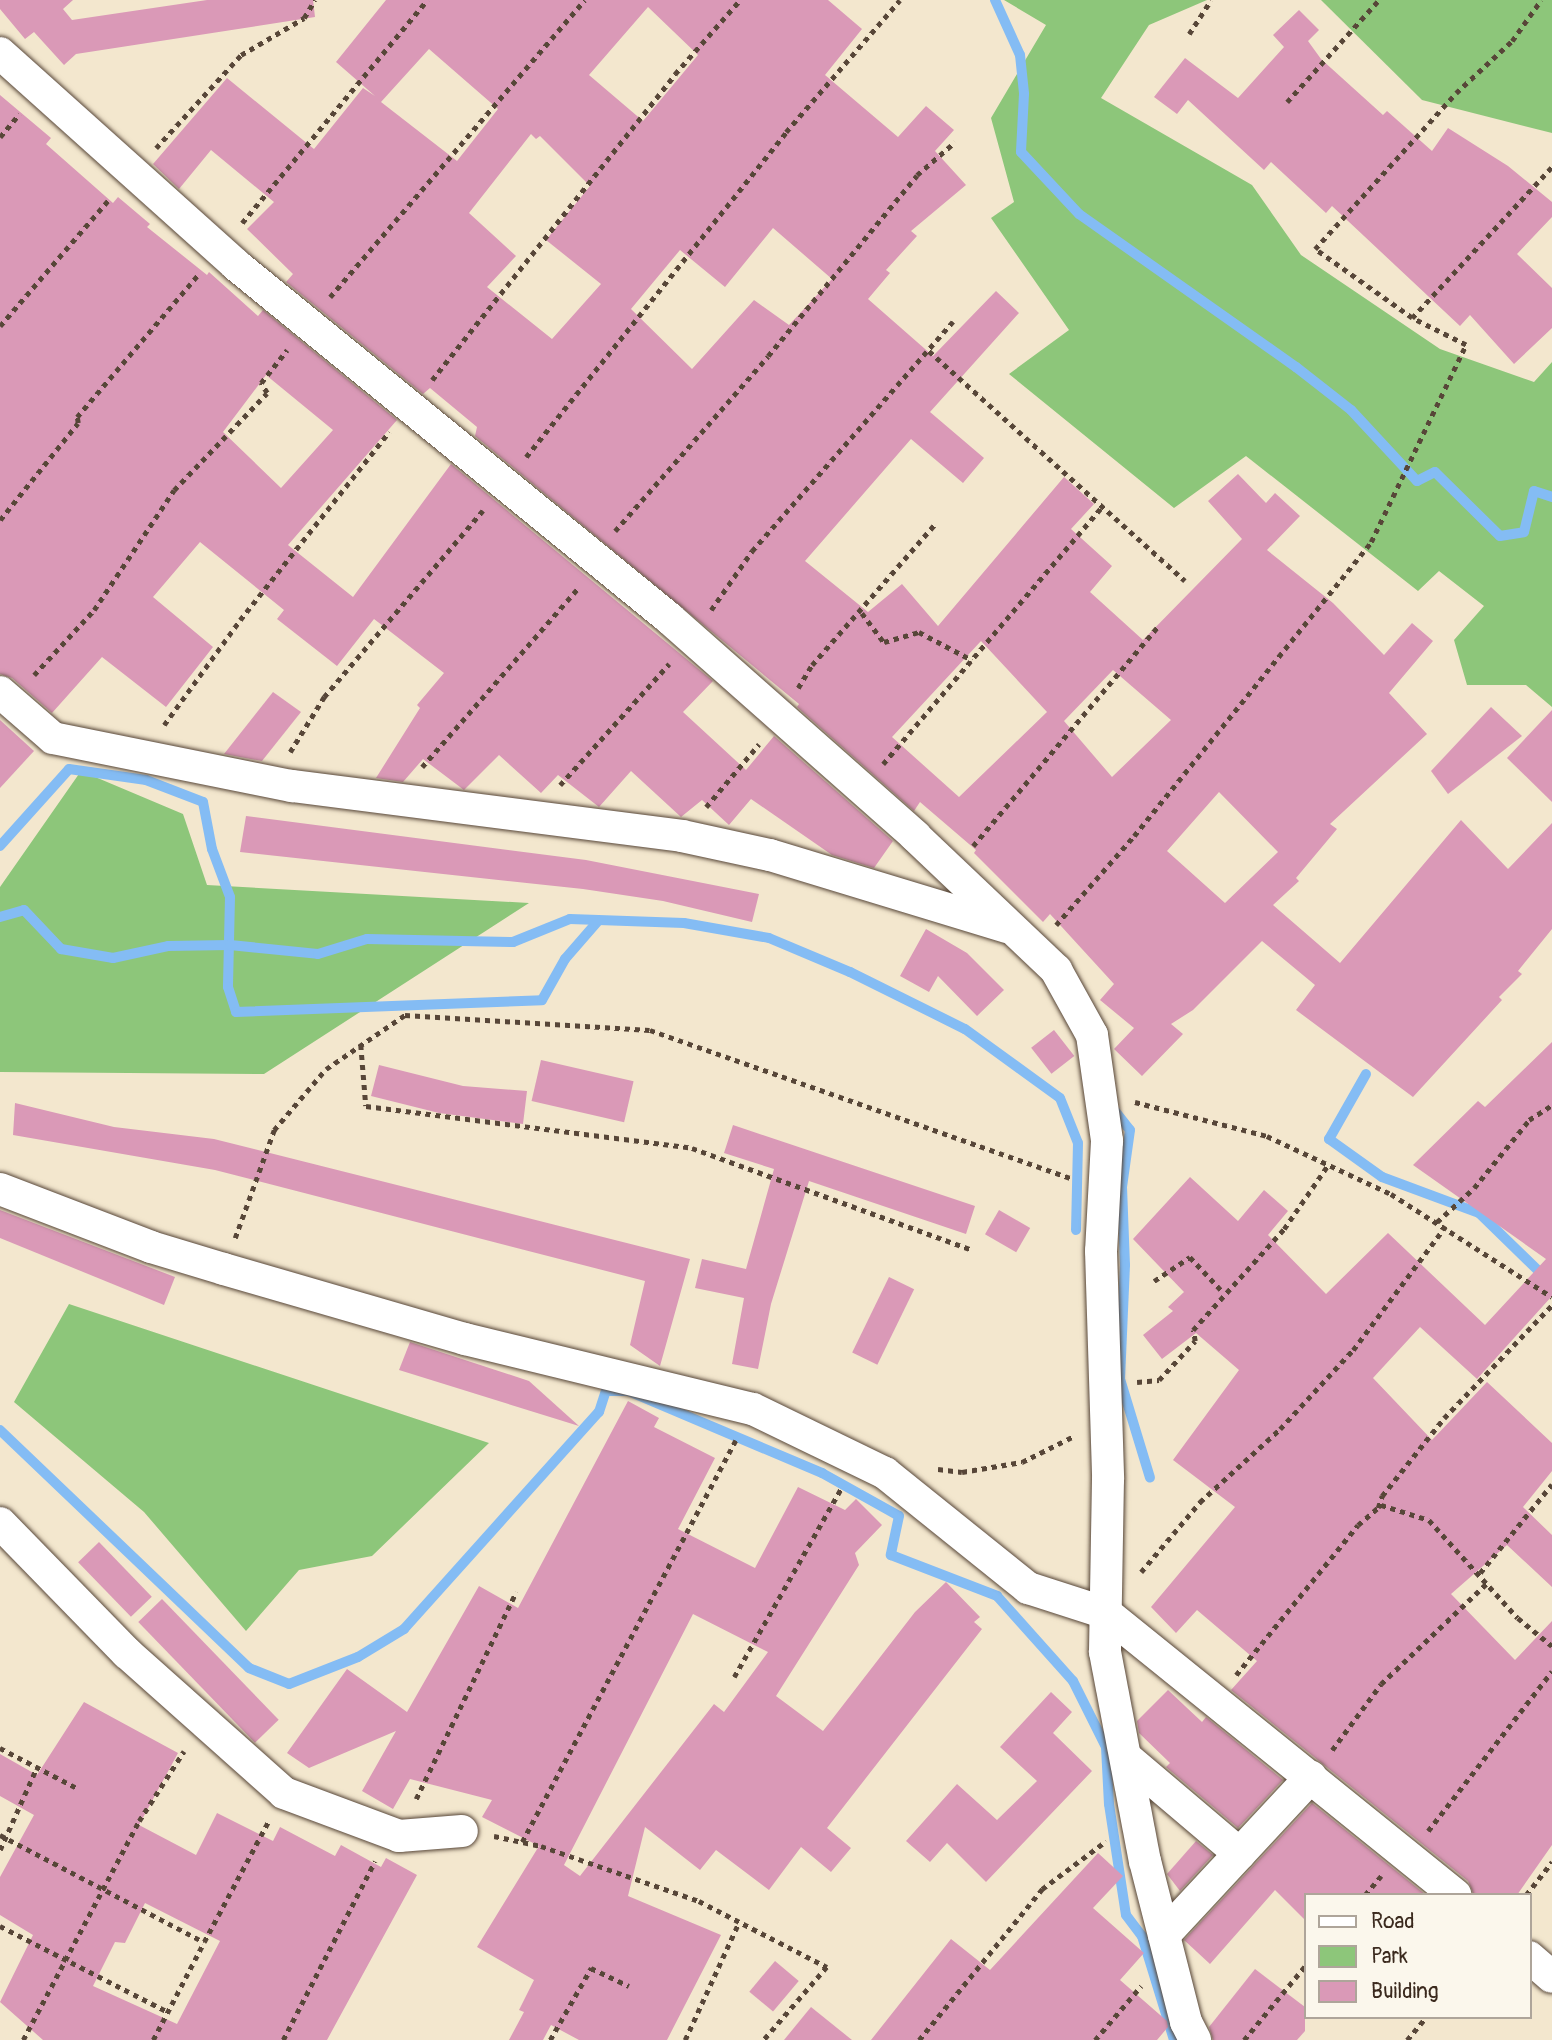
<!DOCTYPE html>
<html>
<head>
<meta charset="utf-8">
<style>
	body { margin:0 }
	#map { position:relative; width:1552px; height:2040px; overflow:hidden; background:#f3e7ce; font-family:Pangolin,sans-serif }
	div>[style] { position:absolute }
	.green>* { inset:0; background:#8dc67a }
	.stream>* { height:10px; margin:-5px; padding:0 5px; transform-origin:5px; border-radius:5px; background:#84bcf4 }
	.building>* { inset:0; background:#da99b7; transform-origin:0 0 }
	.path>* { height:4.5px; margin-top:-2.25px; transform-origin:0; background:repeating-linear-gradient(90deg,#574638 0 5px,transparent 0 10px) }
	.roads { filter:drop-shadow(0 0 2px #574638) drop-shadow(0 0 2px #574638) }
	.street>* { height:32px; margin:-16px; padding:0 16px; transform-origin:16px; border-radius:16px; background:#fff }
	span { translate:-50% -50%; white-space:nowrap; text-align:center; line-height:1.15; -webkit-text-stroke:7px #fbf7ec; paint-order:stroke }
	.legend { position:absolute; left:1304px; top:1893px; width:228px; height:126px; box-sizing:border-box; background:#fbf7ec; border:2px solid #aea59a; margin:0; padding:9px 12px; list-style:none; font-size:21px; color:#3b2a1e }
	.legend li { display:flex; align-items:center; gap:14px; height:35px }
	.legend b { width:35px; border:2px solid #aea59a }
</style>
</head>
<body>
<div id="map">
	<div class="green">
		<div style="clip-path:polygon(1004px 0,1207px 0,1149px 25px,1101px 98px,1252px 185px,1301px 255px,1440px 349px,1534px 382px,1552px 362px,1552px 707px,1526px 685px,1467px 685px,1454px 640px,1484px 606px,1439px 571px,1418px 591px,1246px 456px,1174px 508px,1009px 374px,1069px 330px,991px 218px,1014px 202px,991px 118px,1046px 25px)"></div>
		<div style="clip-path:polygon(1321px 0,1552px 0,1552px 133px,1422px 100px)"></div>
		<div style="clip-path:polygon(81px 771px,183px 814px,207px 885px,529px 903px,264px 1074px,0 1072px,0 887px)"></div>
		<div style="clip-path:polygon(69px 1304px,489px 1443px,372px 1556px,299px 1570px,246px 1631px,144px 1512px,14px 1402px)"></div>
	</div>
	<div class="stream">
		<div style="left:995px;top:0;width:60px;rotate:65.6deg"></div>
		<div style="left:1020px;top:55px;width:39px;rotate:84deg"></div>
		<div style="left:1024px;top:94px;width:58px;rotate:93deg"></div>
		<div style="left:1021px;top:152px;width:85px;rotate:46.9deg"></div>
		<div style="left:1079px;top:214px;width:266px;rotate:35.2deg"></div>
		<div style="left:1296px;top:367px;width:70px;rotate:38deg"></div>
		<div style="left:1351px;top:410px;width:97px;rotate:47.1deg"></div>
		<div style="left:1417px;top:481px;width:20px;rotate:-27deg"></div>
		<div style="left:1435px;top:472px;width:91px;rotate:44.6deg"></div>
		<div style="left:1500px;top:536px;width:24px;rotate:-9deg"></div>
		<div style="left:1524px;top:532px;width:42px;rotate:-76.3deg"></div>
		<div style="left:1534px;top:491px;width:19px;rotate:18deg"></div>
		<div style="left:0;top:846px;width:103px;rotate:-48.1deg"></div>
		<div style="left:69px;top:769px;width:78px;rotate:8.1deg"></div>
		<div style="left:146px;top:780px;width:61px;rotate:21.1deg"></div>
		<div style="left:203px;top:802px;width:48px;rotate:79.2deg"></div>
		<div style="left:212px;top:849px;width:51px;rotate:69.4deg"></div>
		<div style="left:230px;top:897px;width:90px;rotate:91.3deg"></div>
		<div style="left:228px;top:987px;width:26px;rotate:72deg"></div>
		<div style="left:236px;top:1012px;width:306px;rotate:-2.2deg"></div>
		<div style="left:542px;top:1000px;width:47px;rotate:-60.7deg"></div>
		<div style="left:565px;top:959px;width:50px;rotate:-49deg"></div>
		<div style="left:0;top:917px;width:25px;rotate:-16deg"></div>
		<div style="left:24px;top:910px;width:54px;rotate:46.5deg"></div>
		<div style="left:61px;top:949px;width:53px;rotate:9.8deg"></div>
		<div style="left:113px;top:958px;width:56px;rotate:-12.3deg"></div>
		<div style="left:168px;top:946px;width:62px;rotate:-0.9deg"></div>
		<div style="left:230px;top:945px;width:88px;rotate:5.8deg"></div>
		<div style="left:318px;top:954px;width:51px;rotate:-17deg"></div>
		<div style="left:367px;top:939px;width:146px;rotate:1.2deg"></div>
		<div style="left:513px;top:942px;width:61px;rotate:-22deg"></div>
		<div style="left:570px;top:919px;width:114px;rotate:2deg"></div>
		<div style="left:684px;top:923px;width:86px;rotate:10deg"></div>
		<div style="left:769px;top:938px;width:88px;rotate:22.8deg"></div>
		<div style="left:850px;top:972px;width:128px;rotate:26.4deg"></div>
		<div style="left:965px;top:1029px;width:117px;rotate:36deg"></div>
		<div style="left:1060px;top:1098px;width:48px;rotate:68.2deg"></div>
		<div style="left:1078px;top:1143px;width:87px;rotate:91.3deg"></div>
		<div style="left:1366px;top:1074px;width:75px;rotate:119.6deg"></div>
		<div style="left:1329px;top:1139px;width:65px;rotate:35.6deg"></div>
		<div style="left:1382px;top:1177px;width:103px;rotate:20.4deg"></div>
		<div style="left:1479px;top:1213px;width:102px;rotate:44.2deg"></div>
		<div style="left:1115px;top:1111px;width:24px;rotate:52deg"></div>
		<div style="left:1130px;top:1130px;width:58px;rotate:98deg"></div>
		<div style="left:1122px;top:1187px;width:78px;rotate:87.8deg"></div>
		<div style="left:1125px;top:1265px;width:114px;rotate:92.5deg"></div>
		<div style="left:1120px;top:1379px;width:103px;rotate:73.1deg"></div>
		<div style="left:0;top:1430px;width:344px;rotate:43.7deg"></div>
		<div style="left:249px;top:1668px;width:43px;rotate:21.8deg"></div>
		<div style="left:289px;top:1684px;width:74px;rotate:-21.4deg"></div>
		<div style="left:358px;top:1657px;width:54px;rotate:-31.3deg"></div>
		<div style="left:404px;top:1629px;width:292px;rotate:-48.1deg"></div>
		<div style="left:599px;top:1412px;width:22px;rotate:-72deg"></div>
		<div style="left:606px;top:1391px;width:22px"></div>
		<div style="left:628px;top:1391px;width:211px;rotate:22.9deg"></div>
		<div style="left:822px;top:1473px;width:88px;rotate:29.2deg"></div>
		<div style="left:899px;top:1516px;width:40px;rotate:102deg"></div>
		<div style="left:891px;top:1555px;width:114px;rotate:21.1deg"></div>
		<div style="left:997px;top:1596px;width:114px;rotate:48.2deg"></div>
		<div style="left:1073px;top:1681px;width:74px;rotate:63.4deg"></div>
		<div style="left:1106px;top:1747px;width:57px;rotate:87deg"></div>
		<div style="left:1109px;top:1804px;width:112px;rotate:81.3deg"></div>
		<div style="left:1126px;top:1915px;width:26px;rotate:53deg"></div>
		<div style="left:1142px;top:1936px;width:109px;rotate:72.9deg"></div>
	</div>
	<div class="building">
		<div style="clip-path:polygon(0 0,73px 0,63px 9px,72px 20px,207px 0,313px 0,315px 17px,76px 54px,64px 65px,34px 32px,25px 39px,0 9px)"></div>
		<div style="clip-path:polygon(evenodd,386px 0,828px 0,862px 29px,825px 75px,898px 137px,926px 106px,954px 130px,935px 151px,966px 185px,911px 231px,917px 236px,886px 270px,890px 273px,868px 299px,933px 356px,996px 291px,1019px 313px,930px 412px,984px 458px,963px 483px,911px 439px,805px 561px,868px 612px,902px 584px,938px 626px,1064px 477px,1094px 504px,1071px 529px,1112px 566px,1090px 592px,1143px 640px,1242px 539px,1208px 501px,1238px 474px,1266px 503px,1275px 493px,1300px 516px,1267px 550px,1333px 603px,1384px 655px,1412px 623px,1433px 641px,1389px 693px,1427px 734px,1330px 824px,1337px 829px,1296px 878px,1299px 881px,1273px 905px,1340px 963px,1461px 820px,1508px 869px,1552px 823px,1552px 929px,1518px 971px,1522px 974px,1499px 997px,1502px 1000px,1413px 1097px,1296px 1010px,1315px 985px,1262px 941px,1193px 1010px,1171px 1024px,1183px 1034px,1142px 1076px,1114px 1049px,1134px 1028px,1100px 1000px,1114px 984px,1050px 914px,1043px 922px,974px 853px,976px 850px,920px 802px,914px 811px,797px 707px,799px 704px,475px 436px,477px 427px,430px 388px,423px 394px,286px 282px,293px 274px,247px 229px,274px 202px,211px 150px,179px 189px,153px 164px,227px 78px,314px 149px,363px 88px,375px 96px,336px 62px,386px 0,648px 7px,698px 55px,643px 121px,589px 75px,648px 7px,386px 0,429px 49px,498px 109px,457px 161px,381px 102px,429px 49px,386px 0,531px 134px,536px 139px,540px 136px,590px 186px,546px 240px,601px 284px,552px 339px,487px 287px,516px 256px,469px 213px,531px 134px,386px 0,773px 228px,832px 279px,789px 325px,754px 300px,692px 369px,631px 309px,680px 250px,725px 287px,773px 228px,386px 0,981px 641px,1047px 712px,959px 797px,892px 737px,981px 641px,386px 0,1113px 670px,1171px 720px,1112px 777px,1064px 721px,1113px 670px,386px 0,1219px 792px,1278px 852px,1225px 903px,1167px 851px,1219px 792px)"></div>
		<div style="clip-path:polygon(1299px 10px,1319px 30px,1308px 41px,1321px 59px,1383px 115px,1387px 111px,1432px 151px,1448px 128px,1508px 166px,1552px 202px,1552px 217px,1517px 254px,1552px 288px,1552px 328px,1514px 364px,1470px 315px,1460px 326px,1332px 206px,1326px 213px,1271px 162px,1264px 170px,1188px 100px,1177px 114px,1154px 97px,1185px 58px,1238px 98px,1284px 47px,1273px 35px)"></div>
		<div style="clip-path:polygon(evenodd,0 95px,51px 138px,46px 144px,113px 203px,118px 197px,150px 224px,147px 227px,207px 275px,209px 272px,258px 316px,263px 310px,397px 420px,288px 545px,353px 597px,451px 464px,713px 681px,683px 712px,746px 770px,774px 736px,893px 841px,874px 868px,832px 855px,751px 799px,729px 825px,702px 800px,681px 817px,631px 771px,599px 807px,558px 775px,541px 793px,499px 755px,464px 790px,423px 759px,403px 782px,376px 778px,420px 708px,417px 705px,444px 673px,374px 619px,337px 666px,277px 619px,284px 610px,200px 542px,153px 597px,213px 647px,166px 707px,102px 657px,52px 713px,12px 678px,0 674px,0 95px,266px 375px,333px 430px,281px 488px,223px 432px,266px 375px)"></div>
		<div style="clip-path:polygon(273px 692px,301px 712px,262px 761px,224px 754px)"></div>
		<div style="clip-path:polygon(1491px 707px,1522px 736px,1448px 794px,1431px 771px)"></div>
		<div style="clip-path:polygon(1552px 710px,1552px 802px,1507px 758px)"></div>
		<div style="clip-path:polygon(0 720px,34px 751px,0 788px)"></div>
		<div style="clip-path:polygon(246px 816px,586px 860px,759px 894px,752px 922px,663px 901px,583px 889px,240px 852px)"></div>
		<div style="clip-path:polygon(926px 929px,967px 953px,1004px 990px,977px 1016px,938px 976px,929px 992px,900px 976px)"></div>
		<div style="left:1054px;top:1030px;width:33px;height:29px;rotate:52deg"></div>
		<div style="clip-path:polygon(1552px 1042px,1552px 1296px,1477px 1379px,1420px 1327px,1373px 1378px,1432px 1440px,1487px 1382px,1552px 1443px,1552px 1471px,1523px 1507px,1552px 1535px,1552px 1587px,1507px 1545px,1451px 1594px,1515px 1660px,1552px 1621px,1552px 1845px,1517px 1895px,1474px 1895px,1468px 1881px,1231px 1690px,1257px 1661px,1197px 1610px,1176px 1633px,1151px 1607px,1235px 1507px,1173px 1460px,1239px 1370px,1196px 1333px,1162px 1359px,1143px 1335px,1173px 1311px,1168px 1307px,1184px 1292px,1133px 1239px,1190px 1177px,1238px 1221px,1264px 1190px,1288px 1211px,1268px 1235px,1326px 1294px,1388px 1233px,1485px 1325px,1546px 1259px,1413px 1165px,1478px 1101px,1485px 1107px)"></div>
		<div style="left:541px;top:1060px;width:95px;height:42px;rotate:13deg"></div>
		<div style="clip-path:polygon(379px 1065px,463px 1086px,527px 1091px,523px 1124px,439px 1113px,371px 1096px)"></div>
		<div style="clip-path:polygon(15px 1103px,114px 1127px,214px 1139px,690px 1259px,660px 1366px,630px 1345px,645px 1281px,215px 1170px,13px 1135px)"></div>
		<div style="clip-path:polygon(733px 1125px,975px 1206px,966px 1234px,809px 1181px,771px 1304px,758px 1369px,732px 1364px,744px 1298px,695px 1288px,702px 1259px,746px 1269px,774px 1169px,724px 1153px)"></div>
		<div style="clip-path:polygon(0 1210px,175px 1277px,164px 1305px,0 1238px)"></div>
		<div style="left:999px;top:1210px;width:36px;height:28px;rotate:30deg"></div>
		<div style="left:889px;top:1277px;width:28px;height:84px;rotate:26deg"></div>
		<div style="clip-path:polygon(410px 1342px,529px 1381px,579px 1426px,399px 1370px)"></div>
		<div style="clip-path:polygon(evenodd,628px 1401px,659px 1418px,654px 1427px,715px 1458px,678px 1529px,755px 1568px,798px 1487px,845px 1510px,856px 1499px,882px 1525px,855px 1553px,859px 1565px,776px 1696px,823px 1731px,915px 1612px,946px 1582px,980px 1617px,974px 1622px,982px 1629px,827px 1828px,851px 1848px,831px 1872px,801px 1847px,769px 1890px,716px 1850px,700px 1870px,645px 1827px,628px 1896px,721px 1935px,667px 2040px,579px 2040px,551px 2025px,543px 2040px,509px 2040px,524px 2012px,519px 2010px,534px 1980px,477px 1947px,539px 1846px,482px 1817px,492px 1800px,410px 1779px,393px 1809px,362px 1791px,396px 1731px,309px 1768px,287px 1753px,347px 1669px,407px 1712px,479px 1586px,518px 1608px,628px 1401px,693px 1614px,768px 1652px,724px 1712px,714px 1704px,580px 1876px,564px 1865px,693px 1614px)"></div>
		<div style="left:99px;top:1542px;width:76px;height:29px;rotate:46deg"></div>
		<div style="left:162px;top:1599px;width:168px;height:33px;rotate:46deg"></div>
		<div style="clip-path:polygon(1168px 1690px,1202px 1722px,1206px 1717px,1283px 1780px,1238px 1828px,1166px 1767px,1170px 1763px,1139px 1733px,1137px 1721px)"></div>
		<div style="clip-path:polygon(1051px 1692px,1072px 1712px,1053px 1733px,1092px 1771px,986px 1882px,947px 1843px,930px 1862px,906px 1841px,957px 1784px,997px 1820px,1037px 1781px,1000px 1747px)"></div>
		<div style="clip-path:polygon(evenodd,84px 1702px,178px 1753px,139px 1825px,196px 1855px,217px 1813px,273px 1841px,280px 1827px,335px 1856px,341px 1845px,381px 1867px,386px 1858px,417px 1875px,327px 2040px,43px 2040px,0 2002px,33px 1935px,0 1915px,0 1877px,34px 1815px,0 1796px,0 1754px,37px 1775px,84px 1702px,145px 1903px,220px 1941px,177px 2024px,93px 1986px,115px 1942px,125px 1943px,145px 1903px)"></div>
		<div style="clip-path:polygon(1312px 1803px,1426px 1895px,1305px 1895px,1305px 1920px,1275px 1890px,1210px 1964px,1184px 1940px)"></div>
		<div style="clip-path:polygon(1196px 1841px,1213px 1855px,1180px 1891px,1167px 1874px)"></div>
		<div style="clip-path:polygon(1098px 1853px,1123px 1876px,1093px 1908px,1144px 1953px,1120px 1980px,1167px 2021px,1168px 2027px,1157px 2040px,871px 2040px,951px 1939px,990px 1970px)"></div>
		<div style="left:775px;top:1961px;width:31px;height:40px;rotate:40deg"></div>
		<div style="clip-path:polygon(1255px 1969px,1305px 2007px,1305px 2031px,1297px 2040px,1213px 2040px,1209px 2027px)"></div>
		<div style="clip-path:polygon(811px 2007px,852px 2040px,784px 2040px)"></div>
	</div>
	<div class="path">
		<div style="left:1189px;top:34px;width:40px;rotate:-57.1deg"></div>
		<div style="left:1287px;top:102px;width:137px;rotate:-48deg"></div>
		<div style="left:0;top:137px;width:30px;rotate:-50deg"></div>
		<div style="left:156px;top:148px;width:126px;rotate:-47.6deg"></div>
		<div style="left:241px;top:55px;width:73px;rotate:-30.4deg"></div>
		<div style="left:304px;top:18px;width:21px;rotate:-59deg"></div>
		<div style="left:242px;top:223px;width:290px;rotate:-50.3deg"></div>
		<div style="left:330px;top:297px;width:391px;rotate:-49.4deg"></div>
		<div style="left:1412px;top:318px;width:206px;rotate:-47.2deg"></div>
		<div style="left:0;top:326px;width:169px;rotate:-49.3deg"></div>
		<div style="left:929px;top:351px;width:344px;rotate:41.9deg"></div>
		<div style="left:432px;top:380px;width:391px;rotate:-51.5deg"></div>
		<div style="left:675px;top:74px;width:98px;rotate:-48.7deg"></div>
		<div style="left:526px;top:457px;width:416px;rotate:-51.3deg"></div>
		<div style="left:786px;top:132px;width:174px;rotate:-49.2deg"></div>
		<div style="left:0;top:520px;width:124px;rotate:-51.2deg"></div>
		<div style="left:78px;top:423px;width:6px;rotate:-99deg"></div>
		<div style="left:77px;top:417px;width:187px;rotate:-49.6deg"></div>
		<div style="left:615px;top:531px;width:232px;rotate:-48.8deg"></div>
		<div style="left:768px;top:356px;width:234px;rotate:-50.5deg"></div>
		<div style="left:917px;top:175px;width:50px;rotate:-41deg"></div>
		<div style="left:711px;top:610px;width:72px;rotate:-55.2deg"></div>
		<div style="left:752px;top:551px;width:305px;rotate:-48.8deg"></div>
		<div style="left:862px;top:613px;width:36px;rotate:53deg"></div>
		<div style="left:884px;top:642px;width:36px;rotate:-16deg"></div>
		<div style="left:919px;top:632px;width:60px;rotate:27.8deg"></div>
		<div style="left:34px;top:675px;width:88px;rotate:-47.3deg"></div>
		<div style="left:94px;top:610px;width:144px;rotate:-56.3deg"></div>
		<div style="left:174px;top:490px;width:134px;rotate:-46.2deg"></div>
		<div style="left:267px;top:393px;width:12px;rotate:-121deg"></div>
		<div style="left:261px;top:383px;width:42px;rotate:-51.8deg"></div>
		<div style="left:798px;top:688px;width:27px;rotate:-59deg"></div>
		<div style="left:812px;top:665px;width:189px;rotate:-48.9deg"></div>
		<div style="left:164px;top:725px;width:130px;rotate:-54.1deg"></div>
		<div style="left:240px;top:620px;width:240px;rotate:-51.6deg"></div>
		<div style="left:290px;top:752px;width:65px;rotate:-58.3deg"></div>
		<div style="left:324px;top:697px;width:245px;rotate:-49.6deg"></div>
		<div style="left:883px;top:764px;width:336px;rotate:-49.6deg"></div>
		<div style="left:422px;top:767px;width:239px;rotate:-48.9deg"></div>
		<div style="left:560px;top:785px;width:163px;rotate:-48deg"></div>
		<div style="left:706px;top:807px;width:82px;rotate:-49.9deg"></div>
		<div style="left:973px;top:846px;width:287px;rotate:-49.9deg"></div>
		<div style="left:1056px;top:925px;width:118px;rotate:-48.8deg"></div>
		<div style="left:1134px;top:836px;width:378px;rotate:-51.1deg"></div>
		<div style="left:1371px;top:542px;width:219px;rotate:-64.3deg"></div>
		<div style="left:1466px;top:345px;width:60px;rotate:-153.4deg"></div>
		<div style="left:1412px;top:318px;width:119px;rotate:-144.6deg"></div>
		<div style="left:1315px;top:249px;width:210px;rotate:-47.9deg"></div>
		<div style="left:1456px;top:93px;width:76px;rotate:-42.9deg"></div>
		<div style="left:1512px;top:41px;width:50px;rotate:-54.7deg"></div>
		<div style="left:361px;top:1045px;width:61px;rotate:85.3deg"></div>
		<div style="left:366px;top:1106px;width:329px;rotate:7.3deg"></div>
		<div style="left:692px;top:1148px;width:296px;rotate:20deg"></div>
		<div style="left:1135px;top:1102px;width:136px;rotate:14.4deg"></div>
		<div style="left:1267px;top:1136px;width:137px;rotate:25.1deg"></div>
		<div style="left:1391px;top:1194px;width:191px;rotate:32.6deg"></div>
		<div style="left:1437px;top:1222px;width:50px;rotate:-42.6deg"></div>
		<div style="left:1474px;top:1188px;width:87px;rotate:-51deg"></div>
		<div style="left:1529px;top:1120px;width:27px;rotate:-33deg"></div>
		<div style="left:235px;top:1238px;width:115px;rotate:-70.1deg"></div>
		<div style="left:274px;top:1130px;width:80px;rotate:-49.6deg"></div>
		<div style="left:326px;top:1069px;width:96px;rotate:-34.4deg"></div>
		<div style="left:405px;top:1015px;width:245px;rotate:3.5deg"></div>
		<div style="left:650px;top:1030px;width:446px;rotate:19.4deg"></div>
		<div style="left:1154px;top:1281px;width:43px;rotate:-33.7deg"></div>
		<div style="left:1190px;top:1257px;width:48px;rotate:46.7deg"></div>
		<div style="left:1137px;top:1382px;width:22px;rotate:-5deg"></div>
		<div style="left:1159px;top:1380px;width:53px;rotate:-47.3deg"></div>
		<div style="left:1195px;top:1341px;width:11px;rotate:-100deg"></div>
		<div style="left:1193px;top:1330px;width:136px;rotate:-48deg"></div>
		<div style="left:1284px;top:1229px;width:78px;rotate:-55.5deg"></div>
		<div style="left:938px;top:1469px;width:24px;rotate:7deg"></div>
		<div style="left:962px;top:1472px;width:61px;rotate:-9.5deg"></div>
		<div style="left:1022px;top:1462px;width:56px;rotate:-26.6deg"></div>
		<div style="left:1378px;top:1508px;width:13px;rotate:-72deg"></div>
		<div style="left:1382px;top:1496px;width:100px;rotate:-51.5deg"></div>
		<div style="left:1444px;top:1418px;width:156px;rotate:-46.3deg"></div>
		<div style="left:1141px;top:1572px;width:92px;rotate:-49.9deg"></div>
		<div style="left:1200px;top:1502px;width:108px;rotate:-42.4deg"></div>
		<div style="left:1280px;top:1429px;width:108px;rotate:-47.3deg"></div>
		<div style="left:1353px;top:1350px;width:154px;rotate:-53.2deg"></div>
		<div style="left:1480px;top:1573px;width:114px;rotate:-51deg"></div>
		<div style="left:1236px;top:1675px;width:193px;rotate:-50.9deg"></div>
		<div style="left:1358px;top:1525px;width:30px;rotate:-41deg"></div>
		<div style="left:1381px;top:1505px;width:50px;rotate:17.4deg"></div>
		<div style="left:1429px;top:1520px;width:132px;rotate:47.8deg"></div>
		<div style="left:1518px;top:1618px;width:44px;rotate:39.5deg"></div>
		<div style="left:734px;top:1677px;width:216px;rotate:-60.4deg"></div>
		<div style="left:0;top:1748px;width:87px;rotate:27.5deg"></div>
		<div style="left:1332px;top:1750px;width:82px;rotate:-53.4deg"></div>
		<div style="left:1381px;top:1684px;width:148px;rotate:-43.6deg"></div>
		<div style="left:416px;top:1799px;width:230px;rotate:-64.2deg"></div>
		<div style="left:1428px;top:1831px;width:202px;rotate:-52.2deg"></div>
		<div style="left:0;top:1835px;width:230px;rotate:27.7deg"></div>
		<div style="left:204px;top:1942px;width:136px;rotate:-61.9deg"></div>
		<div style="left:494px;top:1836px;width:48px;rotate:12deg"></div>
		<div style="left:541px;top:1846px;width:167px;rotate:19.2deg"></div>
		<div style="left:699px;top:1901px;width:144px;rotate:27.3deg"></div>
		<div style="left:827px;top:1967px;width:96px;rotate:130.8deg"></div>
		<div style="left:522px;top:1842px;width:455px;rotate:-62deg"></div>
		<div style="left:0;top:1850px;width:91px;rotate:-66deg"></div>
		<div style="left:1365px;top:1895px;width:25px;rotate:-50deg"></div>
		<div style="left:1526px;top:1895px;width:42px;rotate:-51.8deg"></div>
		<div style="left:0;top:1926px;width:189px;rotate:27.1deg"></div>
		<div style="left:23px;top:2040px;width:248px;rotate:-62.1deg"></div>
		<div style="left:139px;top:1821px;width:83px;rotate:-57.3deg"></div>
		<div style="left:153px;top:2040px;width:110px;rotate:-62.5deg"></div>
		<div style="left:283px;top:2040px;width:201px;rotate:-62.8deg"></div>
		<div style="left:550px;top:2040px;width:83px;rotate:-60.3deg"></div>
		<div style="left:591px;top:1968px;width:42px;rotate:25.3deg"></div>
		<div style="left:685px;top:2040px;width:128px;rotate:-65.4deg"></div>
		<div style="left:919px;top:2040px;width:195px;rotate:-50.8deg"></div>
		<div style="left:1042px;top:1889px;width:80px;rotate:-36.9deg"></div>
		<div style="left:1095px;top:2040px;width:71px;rotate:-49.6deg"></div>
		<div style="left:1244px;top:2040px;width:96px;rotate:-50.5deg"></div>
		<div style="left:1407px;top:2040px;width:30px;rotate:-50deg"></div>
	</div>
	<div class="roads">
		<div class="street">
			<div style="left:0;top:53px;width:317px;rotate:41.9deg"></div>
			<div style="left:236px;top:265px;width:559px;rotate:39.19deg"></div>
			<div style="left:669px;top:618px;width:329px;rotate:41.5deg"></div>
			<div style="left:915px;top:836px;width:195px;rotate:43.5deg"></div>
			<div style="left:1056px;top:970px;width:74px;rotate:61deg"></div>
			<div style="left:1092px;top:1035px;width:107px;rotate:81.9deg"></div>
			<div style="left:1107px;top:1141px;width:110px;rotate:93.1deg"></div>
			<div style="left:1101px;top:1251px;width:228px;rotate:88.2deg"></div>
			<div style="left:1108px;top:1479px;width:173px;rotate:91deg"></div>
			<div style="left:1105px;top:1652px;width:213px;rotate:79.2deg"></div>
			<div style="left:1145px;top:1861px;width:166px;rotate:75.7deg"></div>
			<div style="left:1186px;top:2022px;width:20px;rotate:63deg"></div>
			<div style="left:0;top:692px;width:70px;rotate:41deg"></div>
			<div style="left:53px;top:738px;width:244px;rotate:11.4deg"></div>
			<div style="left:292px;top:786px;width:393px;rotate:7.3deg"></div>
			<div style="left:682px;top:836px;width:90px;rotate:12.2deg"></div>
			<div style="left:770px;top:855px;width:248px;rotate:16.9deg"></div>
			<div style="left:0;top:1189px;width:162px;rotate:21deg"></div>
			<div style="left:151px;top:1247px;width:76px;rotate:16.8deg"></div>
			<div style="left:224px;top:1269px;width:251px;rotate:16.2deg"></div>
			<div style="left:465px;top:1339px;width:296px;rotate:13.7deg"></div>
			<div style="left:753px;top:1409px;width:147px;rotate:25.9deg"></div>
			<div style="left:885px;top:1473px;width:184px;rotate:38.8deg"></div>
			<div style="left:1028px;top:1588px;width:82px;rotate:17.8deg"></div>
			<div style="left:1106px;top:1613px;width:449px;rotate:38.9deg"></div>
			<div style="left:0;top:1523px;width:182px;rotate:45.7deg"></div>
			<div style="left:127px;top:1653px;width:210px;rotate:41.7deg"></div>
			<div style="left:284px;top:1793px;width:123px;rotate:20.5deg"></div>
			<div style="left:399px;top:1836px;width:63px;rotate:-4.5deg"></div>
			<div style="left:1129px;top:1760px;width:145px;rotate:40.3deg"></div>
			<div style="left:1164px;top:1935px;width:216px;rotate:-47.1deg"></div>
			<div style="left:1529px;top:1957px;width:30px;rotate:41deg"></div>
		</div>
	</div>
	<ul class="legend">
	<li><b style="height:9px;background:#fff"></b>Road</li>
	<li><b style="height:19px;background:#8dc67a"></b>Park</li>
	<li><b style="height:19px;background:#da99b7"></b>Building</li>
	</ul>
</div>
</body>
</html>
